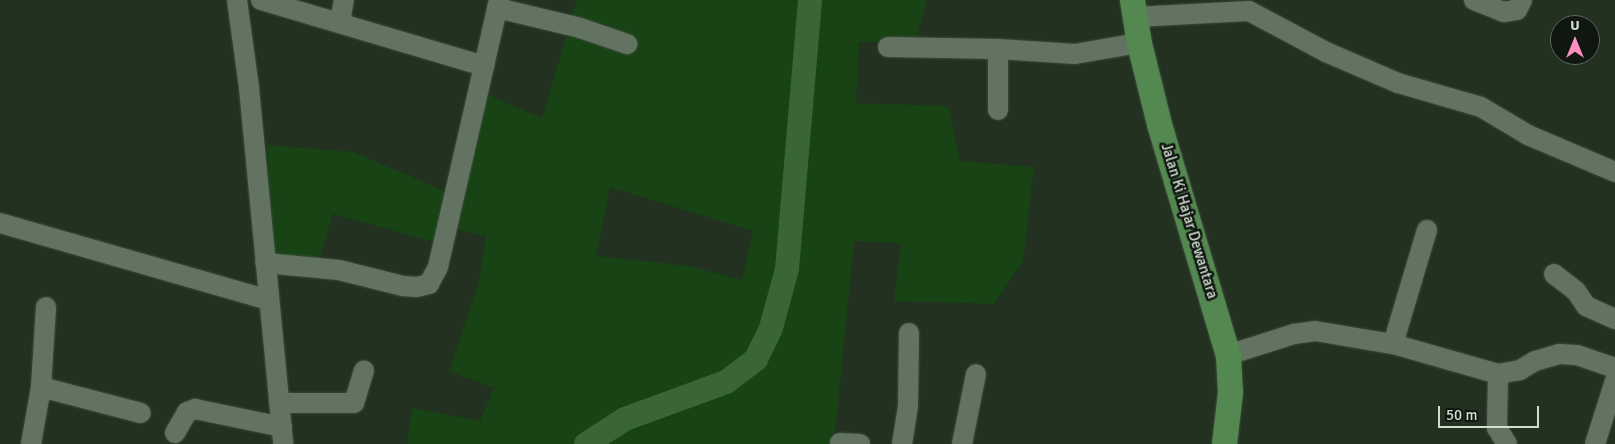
<!DOCTYPE html>
<html>
<head>
<meta charset="utf-8">
<style>
	body { margin:0 }
	#map { position:relative; width:1615px; height:444px; overflow:hidden; background:#223120; font-family:Signika,sans-serif }
	div>[style] { position:absolute }
	.green>* { inset:0; background:#174315 }
	.river>* { height:24px; margin:-12px; padding:0 12px; transform-origin:12px; border-radius:12px; background:#3a6637 }
	.roads { filter:drop-shadow(0 0 1px #3f4c3d) drop-shadow(0 0 1px #3f4c3d) }
	.minor>* { height:20px; margin:-10px; padding:0 10px; transform-origin:10px; border-radius:10px; background:#627461 }
	.major>* { height:25px; margin:-12.5px; padding:0 12.5px; transform-origin:12.5px; border-radius:12.5px; background:#538850 }
	span { translate:-50% -50%; white-space:nowrap; text-align:center; line-height:1.15; -webkit-text-stroke:5px #101710; paint-order:stroke }
	.street-label { font-size:15px; color:#d2dcd1 }
	.north { position:absolute; left:1550px; top:15px; width:50px; height:50px; box-sizing:border-box; background:#101710; border:1px solid #5e665d; border-radius:50%; rotate:0deg; font-size:14px; font-weight:700; line-height:20px; text-align:center; color:#d2dcd1 }
	.north::after { content:''; display:block; margin:auto; width:18px; height:22px; background:#fd8ec0; clip-path:polygon(50% 0,100% 100%,50% 72%,0 100%) }
	.scale { position:absolute; left:1438px; top:406px; width:101px; height:22px; box-sizing:border-box; border:2px solid #d2dcd1; border-top:0; padding-left:6px; font-size:15px; line-height:18px; white-space:nowrap; color:#d2dcd1; -webkit-text-stroke:4px #101710; paint-order:stroke }
</style>
</head>
<body>
<div id="map">
	<div class="green">
		<div style="clip-path:polygon(evenodd,577px 0,927px 0,915px 42px,859px 42px,856px 103px,948px 106px,960px 161px,1034px 167px,1023px 261px,994px 304px,894px 301px,901px 243px,854px 241px,834px 444px,407px 444px,412px 408px,480px 421px,494px 388px,449px 371px,479px 281px,486px 236px,439px 225px,438px 243px,333px 214px,319px 259px,274px 260px,267px 145px,353px 152px,454px 195px,481px 92px,542px 118px,577px 0,610px 187px,753px 231px,742px 280px,690px 266px,596px 256px,610px 187px)"></div>
	</div>
	<div class="river">
		<div style="left:586px;top:444px;width:46px;rotate:-32.7deg"></div>
		<div style="left:625px;top:419px;width:108px;rotate:-20.1deg"></div>
		<div style="left:726px;top:382px;width:38px;rotate:-37deg"></div>
		<div style="left:756px;top:359px;width:34px;rotate:-64deg"></div>
		<div style="left:771px;top:328px;width:61px;rotate:-74.8deg"></div>
		<div style="left:787px;top:269px;width:270px;rotate:-85.1deg"></div>
	</div>
	<div class="roads">
		<div class="minor">
			<div style="left:237px;top:0;width:89px;rotate:82.2deg"></div>
			<div style="left:249px;top:88px;width:358px;rotate:84.5deg"></div>
			<div style="left:261px;top:0;width:233px;rotate:16.5deg"></div>
			<div style="left:484px;top:66px;width:206px;rotate:102.9deg"></div>
			<div style="left:438px;top:267px;width:19px;rotate:118deg"></div>
			<div style="left:429px;top:284px;width:12px;rotate:166deg"></div>
			<div style="left:417px;top:287px;width:14px;rotate:-176deg"></div>
			<div style="left:403px;top:286px;width:66px;rotate:-166deg"></div>
			<div style="left:339px;top:270px;width:74px;rotate:-174.6deg"></div>
			<div style="left:1474px;top:0;width:32px;rotate:22deg"></div>
			<div style="left:1504px;top:12px;width:13px;rotate:-9deg"></div>
			<div style="left:1517px;top:10px;width:11px;rotate:-63deg"></div>
			<div style="left:497px;top:8px;width:85px;rotate:13.5deg"></div>
			<div style="left:580px;top:28px;width:50px;rotate:18.8deg"></div>
			<div style="left:1135px;top:17px;width:114px;rotate:-3deg"></div>
			<div style="left:1249px;top:11px;width:87px;rotate:28deg"></div>
			<div style="left:1326px;top:52px;width:78px;rotate:23.3deg"></div>
			<div style="left:1398px;top:83px;width:86px;rotate:16.1deg"></div>
			<div style="left:1481px;top:107px;width:55px;rotate:30.8deg"></div>
			<div style="left:1528px;top:135px;width:95px;rotate:23deg"></div>
			<div style="left:340px;top:22px;width:22px;rotate:-80deg"></div>
			<div style="left:888px;top:47px;width:110px;rotate:1deg"></div>
			<div style="left:998px;top:49px;width:77px;rotate:3.7deg"></div>
			<div style="left:1075px;top:54px;width:65px;rotate:-9.8deg"></div>
			<div style="left:484px;top:66px;width:68px;rotate:-77.2deg"></div>
			<div style="left:998px;top:110px;width:61px;rotate:-90deg"></div>
			<div style="left:0;top:223px;width:280px;rotate:16deg"></div>
			<div style="left:1554px;top:274px;width:28px;rotate:38deg"></div>
			<div style="left:1576px;top:291px;width:18px;rotate:56deg"></div>
			<div style="left:1586px;top:306px;width:32px;rotate:24deg"></div>
			<div style="left:1393px;top:344px;width:119px;rotate:-73.4deg"></div>
			<div style="left:1228px;top:355px;width:69px;rotate:-17.7deg"></div>
			<div style="left:1294px;top:334px;width:21px;rotate:-8deg"></div>
			<div style="left:1315px;top:331px;width:79px;rotate:9.5deg"></div>
			<div style="left:1393px;top:344px;width:109px;rotate:15.9deg"></div>
			<div style="left:1498px;top:374px;width:22px;rotate:-10deg"></div>
			<div style="left:1520px;top:370px;width:17px;rotate:-31deg"></div>
			<div style="left:1535px;top:361px;width:25px;rotate:-16deg"></div>
			<div style="left:1559px;top:354px;width:18px;rotate:3deg"></div>
			<div style="left:1577px;top:355px;width:40px;rotate:18.9deg"></div>
			<div style="left:1498px;top:374px;width:54px;rotate:91.1deg"></div>
			<div style="left:1497px;top:428px;width:19px;rotate:58deg"></div>
			<div style="left:41px;top:387px;width:103px;rotate:14.6deg"></div>
			<div style="left:279px;top:403px;width:75px"></div>
			<div style="left:354px;top:403px;width:34px;rotate:-73deg"></div>
			<div style="left:175px;top:433px;width:24px;rotate:-60deg"></div>
			<div style="left:187px;top:412px;width:9px;rotate:-21deg"></div>
			<div style="left:195px;top:409px;width:89px;rotate:11.7deg"></div>
			<div style="left:840px;top:443px;width:20px;rotate:3deg"></div>
			<div style="left:31px;top:444px;width:58px;rotate:-80deg"></div>
			<div style="left:41px;top:387px;width:80px;rotate:-86.4deg"></div>
			<div style="left:902px;top:444px;width:39px;rotate:-81deg"></div>
			<div style="left:908px;top:405px;width:72px;rotate:-89.2deg"></div>
			<div style="left:962px;top:444px;width:71px;rotate:-78.7deg"></div>
			<div style="left:1595px;top:444px;width:66px;rotate:-72.4deg"></div>
		</div>
		<div class="major">
			<div style="left:1132px;top:0;width:44px;rotate:80.8deg"></div>
			<div style="left:1139px;top:43px;width:83px;rotate:76.1deg"></div>
			<div style="left:1159px;top:124px;width:241px;rotate:73.4deg"></div>
			<div style="left:1228px;top:355px;width:37px;rotate:87deg"></div>
			<div style="left:1230px;top:392px;width:52px;rotate:96.6deg"></div>
		</div>
	</div>
	<div class="street-label">
		<span style="left:1189px;top:221px;rotate:73deg">Jalan Ki Hajar Dewantara</span>
	</div>
	<div class="north">U</div>
	<div class="scale">50 m</div>
</div>
</body>
</html>
